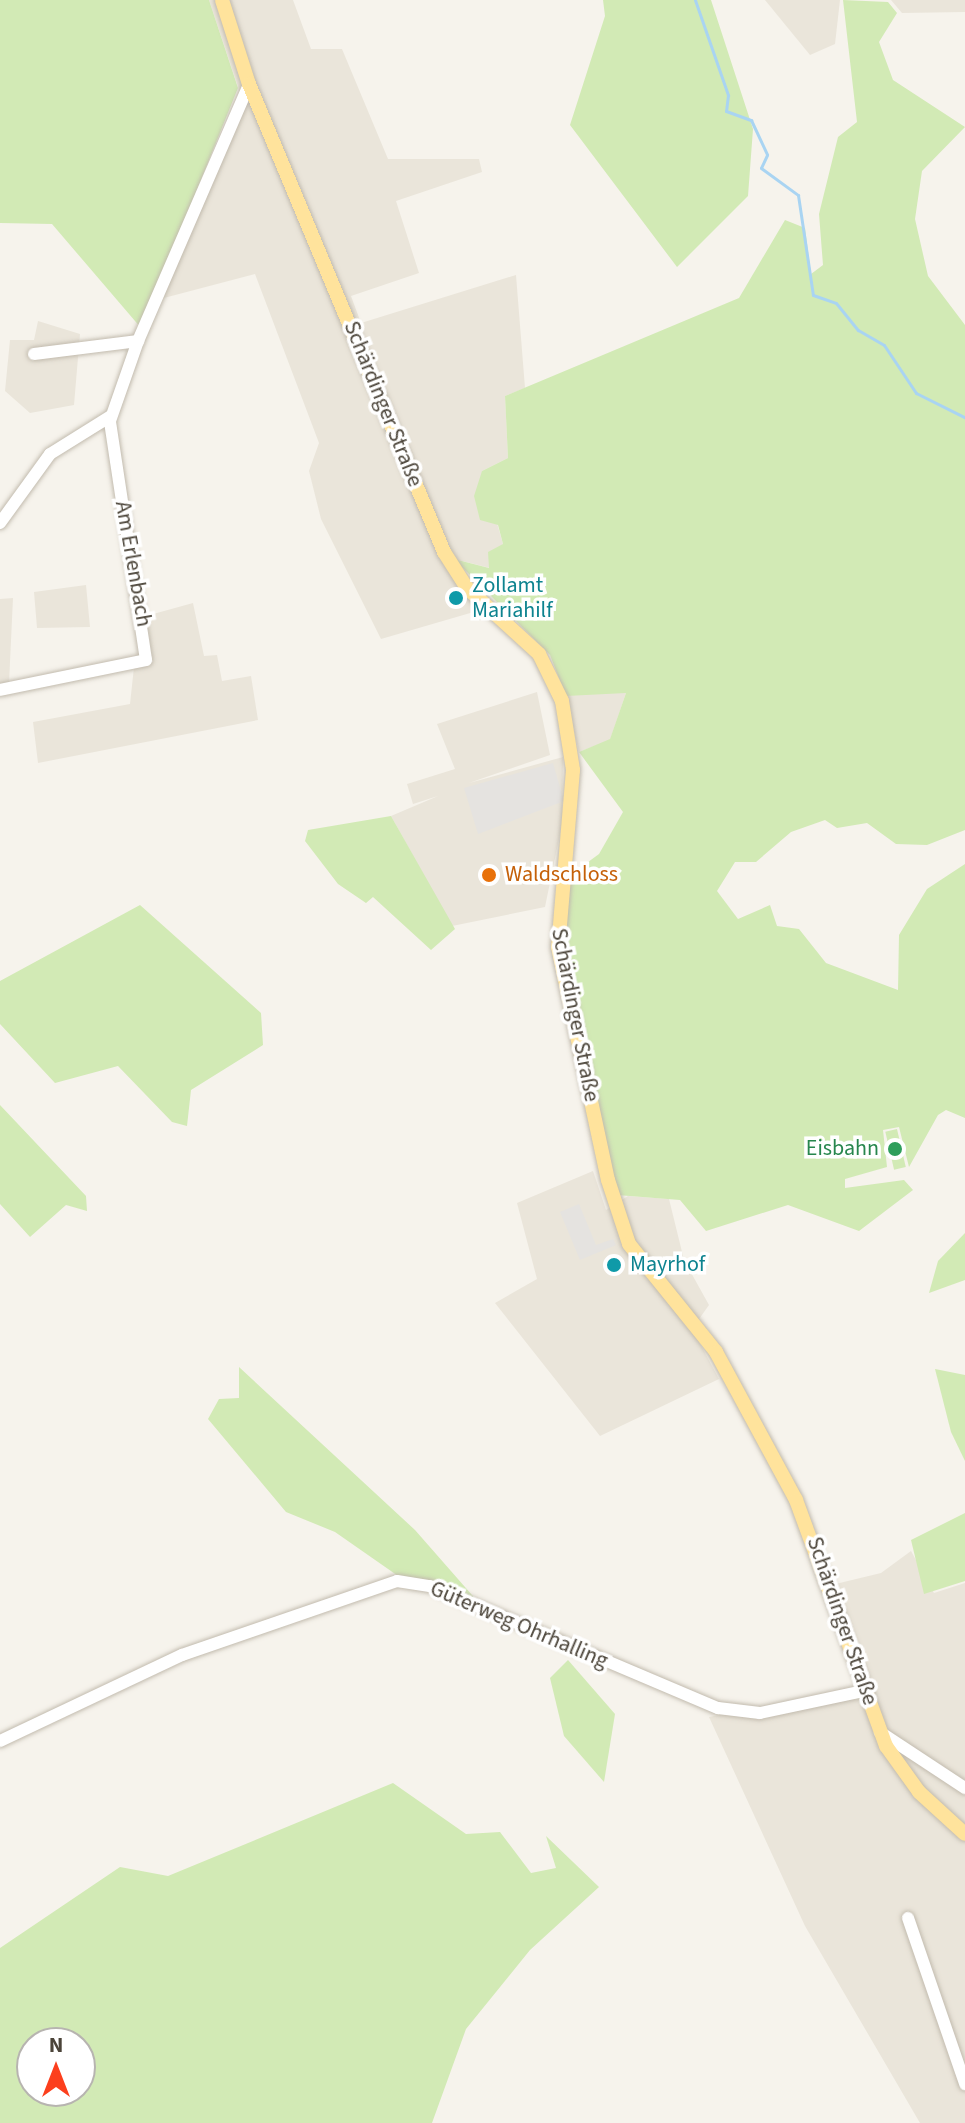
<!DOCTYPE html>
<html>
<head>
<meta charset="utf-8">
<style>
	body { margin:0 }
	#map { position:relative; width:965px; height:2123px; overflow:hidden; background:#f6f3ec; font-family:"Source Sans 3",sans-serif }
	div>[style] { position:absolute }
	.residential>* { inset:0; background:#eae5da }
	.green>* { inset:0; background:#d2eab5; transform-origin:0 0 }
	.parking>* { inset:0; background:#e5e3e0 }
	.stream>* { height:3px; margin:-1.5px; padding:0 1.5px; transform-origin:1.5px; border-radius:1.5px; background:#a9d4f2 }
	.roads { filter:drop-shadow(0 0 2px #c2bbae) drop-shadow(0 0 2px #c2bbae) }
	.minor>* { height:12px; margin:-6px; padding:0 6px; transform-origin:6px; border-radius:6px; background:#fff }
	.major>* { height:14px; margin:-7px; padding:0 7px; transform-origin:7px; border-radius:7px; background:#ffe39c }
	.dots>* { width:22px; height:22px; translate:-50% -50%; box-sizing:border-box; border:4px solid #fff; border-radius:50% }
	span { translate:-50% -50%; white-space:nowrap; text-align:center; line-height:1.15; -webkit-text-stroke:7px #fff; paint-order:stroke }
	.street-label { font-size:22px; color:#4b4439 }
	.culture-label { font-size:22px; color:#0d838f }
	.left { translate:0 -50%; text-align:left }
	.food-label { font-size:22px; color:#c56008 }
	.leisure-label { font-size:22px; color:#27864d }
	.right { translate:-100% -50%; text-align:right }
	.north { position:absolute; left:16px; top:2027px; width:80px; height:80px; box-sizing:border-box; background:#fff; border:2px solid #b7b4b0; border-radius:50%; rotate:0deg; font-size:22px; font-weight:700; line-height:32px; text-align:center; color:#4b4439 }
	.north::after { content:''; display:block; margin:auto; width:28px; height:36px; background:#fc3f1d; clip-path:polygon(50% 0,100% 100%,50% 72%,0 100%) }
</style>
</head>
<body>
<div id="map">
	<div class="residential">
		<div style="clip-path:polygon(209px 0,293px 0,311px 49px,342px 49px,388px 159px,479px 159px,482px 172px,396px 201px,419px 273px,351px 296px,361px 323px,516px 275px,525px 388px,505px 396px,508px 458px,482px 471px,503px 544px,490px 568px,454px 559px,484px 609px,381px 639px,321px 519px,309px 471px,319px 443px,255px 274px,160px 299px,242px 99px)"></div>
		<div style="clip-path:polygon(765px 0,840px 0,835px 44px,810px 55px)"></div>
		<div style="clip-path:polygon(891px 0,965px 0,965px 12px,902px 13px)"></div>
		<div style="clip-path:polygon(38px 321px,80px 334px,74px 405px,30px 413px,5px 391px,10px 340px,34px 340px)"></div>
		<div style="clip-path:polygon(86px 585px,90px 627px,37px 628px,34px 592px)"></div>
		<div style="clip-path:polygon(13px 598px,9px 683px,0 685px,0 599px)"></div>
		<div style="clip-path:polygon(193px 603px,204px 656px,217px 655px,222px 681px,251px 676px,258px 720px,38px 763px,33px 722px,130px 704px,134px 667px,153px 662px,146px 616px)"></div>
		<div style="clip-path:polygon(618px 688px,626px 693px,610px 740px,579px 752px,566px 696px)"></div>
		<div style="clip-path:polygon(537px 692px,550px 755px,469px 783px,563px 757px,562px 824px,545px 907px,452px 926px,391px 816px,438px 796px,413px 804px,407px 784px,455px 769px,437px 724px)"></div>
		<div style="clip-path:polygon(593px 1171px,606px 1210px,628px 1196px,669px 1199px,684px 1260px,709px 1305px,692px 1329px,719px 1379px,600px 1436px,495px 1303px,537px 1279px,517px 1203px)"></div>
		<div style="clip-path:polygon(911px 1551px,934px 1593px,965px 1583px,965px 2123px,920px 2123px,805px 1926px,709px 1717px,858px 1687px,823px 1587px,881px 1573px)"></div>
	</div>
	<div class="green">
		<div style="clip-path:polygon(0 0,209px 0,238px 88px,141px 328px,52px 224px,0 223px)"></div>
		<div style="clip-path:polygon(603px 0,711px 0,753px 129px,748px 196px,677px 267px,570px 125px,605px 16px)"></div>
		<div style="clip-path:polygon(843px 0,888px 2px,897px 13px,879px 42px,893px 80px,965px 127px,922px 171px,915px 219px,928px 276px,965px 325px,965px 830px,927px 845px,896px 844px,867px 823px,837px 828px,825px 820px,791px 832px,756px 862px,735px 862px,717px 891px,738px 919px,770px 905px,777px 926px,799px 929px,826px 963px,898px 990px,899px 935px,927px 889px,965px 864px,965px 1118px,946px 1110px,938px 1115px,909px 1167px,899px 1127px,883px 1130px,887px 1167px,845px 1179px,845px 1188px,904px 1180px,913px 1190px,859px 1231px,788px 1205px,706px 1231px,680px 1200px,617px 1195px,562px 950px,569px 876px,599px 854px,623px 812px,579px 752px,610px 739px,626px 693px,566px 696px,550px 655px,454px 559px,489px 568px,488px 552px,503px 544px,498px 525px,480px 520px,474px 496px,482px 471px,508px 458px,505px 396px,739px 298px,785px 220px,805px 228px,811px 274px,823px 265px,819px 214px,838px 137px,857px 122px)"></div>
		<div style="clip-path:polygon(391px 816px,455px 929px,431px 950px,373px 897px,366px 903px,338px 884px,305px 841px,308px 830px)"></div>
		<div style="clip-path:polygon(140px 905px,261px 1013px,263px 1045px,191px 1090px,187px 1126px,172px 1122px,118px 1066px,55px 1083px,0 1024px,0 981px)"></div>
		<div style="clip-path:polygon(0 1105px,86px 1196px,87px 1211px,66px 1205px,30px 1237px,0 1204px)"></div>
		<div style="left:897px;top:1129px;width:39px;height:12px;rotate:77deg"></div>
		<div style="clip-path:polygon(965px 1233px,965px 1280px,929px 1293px,938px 1261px)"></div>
		<div style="clip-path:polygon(239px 1367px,415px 1530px,479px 1603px,411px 1585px,335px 1532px,286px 1512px,208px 1419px,219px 1399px,239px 1398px)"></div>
		<div style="clip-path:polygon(935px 1369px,965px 1375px,965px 1461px,951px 1432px)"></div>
		<div style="clip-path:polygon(965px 1513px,965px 1581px,924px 1594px,911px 1540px)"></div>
		<div style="clip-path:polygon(568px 1660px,615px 1714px,604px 1782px,564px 1736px,550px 1678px)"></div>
		<div style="clip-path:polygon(evenodd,393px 1783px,466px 1834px,500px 1832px,531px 1873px,556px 1868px,546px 1836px,599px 1887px,530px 1950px,466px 2029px,432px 2123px,0 2123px,0 1948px,120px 1867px,168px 1876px,393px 1783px,32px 2043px,80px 2043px,80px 2091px,32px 2091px,32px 2043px)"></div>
	</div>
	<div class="parking">
		<div style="clip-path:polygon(553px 763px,564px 801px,478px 834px,464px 788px)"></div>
		<div style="clip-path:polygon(579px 1204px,596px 1245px,613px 1239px,616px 1245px,580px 1260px,560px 1212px)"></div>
	</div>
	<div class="stream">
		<div style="left:695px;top:0;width:101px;rotate:70.8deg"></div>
		<div style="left:728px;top:95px;width:16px;rotate:97deg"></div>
		<div style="left:726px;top:111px;width:27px;rotate:20deg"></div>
		<div style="left:751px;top:120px;width:38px;rotate:65deg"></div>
		<div style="left:767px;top:155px;width:14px;rotate:115deg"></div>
		<div style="left:761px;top:168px;width:46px;rotate:36.1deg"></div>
		<div style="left:798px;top:195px;width:101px;rotate:81.5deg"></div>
		<div style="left:813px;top:295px;width:24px;rotate:19deg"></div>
		<div style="left:836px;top:303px;width:35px;rotate:51deg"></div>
		<div style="left:858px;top:330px;width:30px;rotate:30deg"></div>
		<div style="left:884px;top:345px;width:58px;rotate:56.3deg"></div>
		<div style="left:916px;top:393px;width:54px;rotate:26.6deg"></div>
	</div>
	<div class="roads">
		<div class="minor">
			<div style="left:34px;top:354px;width:105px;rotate:-7.1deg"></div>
			<div style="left:138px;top:341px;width:280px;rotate:-66.6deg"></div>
			<div style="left:0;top:523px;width:85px;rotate:-54.1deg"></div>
			<div style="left:50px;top:454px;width:72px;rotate:-31.9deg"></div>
			<div style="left:0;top:690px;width:149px;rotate:-11.6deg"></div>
			<div style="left:146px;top:660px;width:242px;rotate:-98.6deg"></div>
			<div style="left:110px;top:421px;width:85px;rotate:-70.7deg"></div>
			<div style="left:880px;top:1732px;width:102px;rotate:33.4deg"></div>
			<div style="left:0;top:1741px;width:201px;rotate:-25.3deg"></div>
			<div style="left:182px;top:1655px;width:227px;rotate:-19deg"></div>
			<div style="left:397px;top:1581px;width:33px;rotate:9deg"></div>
			<div style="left:430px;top:1586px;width:313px;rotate:23deg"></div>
			<div style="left:718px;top:1708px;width:42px;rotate:6.8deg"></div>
			<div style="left:760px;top:1713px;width:110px;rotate:-12deg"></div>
			<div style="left:908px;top:1918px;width:176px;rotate:71deg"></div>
		</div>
		<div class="major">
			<div style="left:222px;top:0;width:88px;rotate:72.2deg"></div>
			<div style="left:249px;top:84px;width:507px;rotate:67.38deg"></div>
			<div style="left:444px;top:552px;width:43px;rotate:57.4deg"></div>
			<div style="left:467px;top:588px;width:98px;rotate:42.5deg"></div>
			<div style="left:539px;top:654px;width:52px;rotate:63.9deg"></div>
			<div style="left:562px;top:701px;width:70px;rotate:80.9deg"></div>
			<div style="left:573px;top:770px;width:178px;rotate:94.8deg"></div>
			<div style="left:558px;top:947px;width:238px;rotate:77.9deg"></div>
			<div style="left:608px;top:1180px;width:67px;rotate:71.8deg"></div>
			<div style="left:629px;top:1244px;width:139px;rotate:51.1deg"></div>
			<div style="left:716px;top:1352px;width:168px;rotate:61.6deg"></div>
			<div style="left:796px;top:1500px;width:262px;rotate:69.9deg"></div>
			<div style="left:886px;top:1746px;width:57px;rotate:54.3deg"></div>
			<div style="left:919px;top:1792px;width:62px;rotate:42.4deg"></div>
		</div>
	</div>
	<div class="dots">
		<div style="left:456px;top:598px;background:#0f9aa8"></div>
		<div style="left:489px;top:875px;background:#e8710a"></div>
		<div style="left:895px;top:1149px;background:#2e9e5b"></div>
		<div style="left:614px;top:1265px;background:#0f9aa8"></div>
	</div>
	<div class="street-label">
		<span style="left:383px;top:404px;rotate:68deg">Schärdinger Straße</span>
		<span style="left:133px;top:564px;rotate:80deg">Am Erlenbach</span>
		<span style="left:575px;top:1015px;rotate:79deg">Schärdinger Straße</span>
		<span style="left:842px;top:1621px;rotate:71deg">Schärdinger Straße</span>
		<span style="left:519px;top:1625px;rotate:23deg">Güterweg Ohrhalling</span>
	</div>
	<div class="culture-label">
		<span class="left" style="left:472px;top:598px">Zollamt<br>Mariahilf</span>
		<span class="left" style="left:630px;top:1265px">Mayrhof</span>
	</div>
	<div class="food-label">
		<span class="left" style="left:505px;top:875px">Waldschloss</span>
	</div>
	<div class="leisure-label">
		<span class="right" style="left:879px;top:1149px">Eisbahn</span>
	</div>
	<div class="north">N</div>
</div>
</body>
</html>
